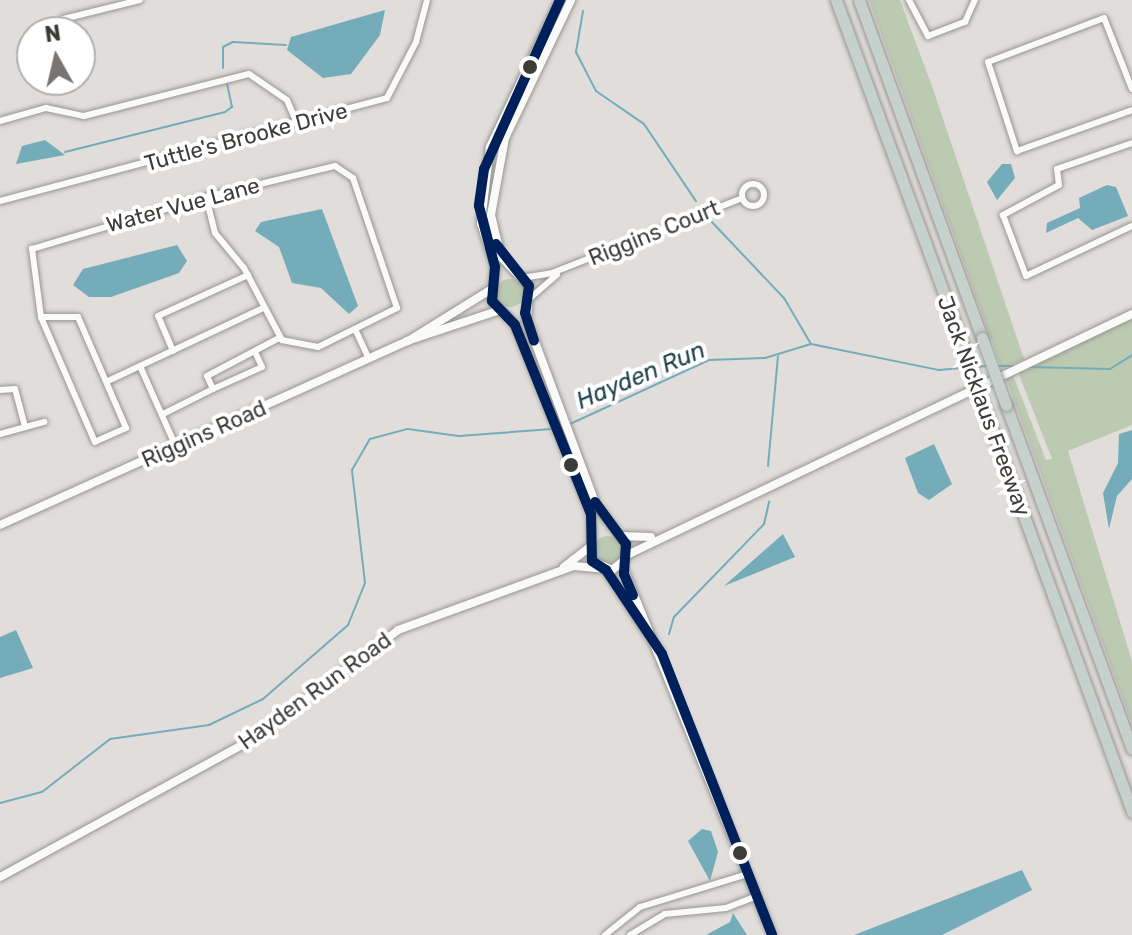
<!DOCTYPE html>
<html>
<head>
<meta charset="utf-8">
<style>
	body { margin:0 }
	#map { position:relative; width:1132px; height:935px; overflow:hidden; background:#e0ddda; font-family:Rubik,sans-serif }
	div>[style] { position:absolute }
	.green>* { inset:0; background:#bccab2 }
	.round { border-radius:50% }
	.water>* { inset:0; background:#74acba }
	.stream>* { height:2px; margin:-1px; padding:0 1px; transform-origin:1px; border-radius:1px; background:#74acba }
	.roads { filter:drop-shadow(0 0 2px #979592) drop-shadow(0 0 2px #979592) }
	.street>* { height:6px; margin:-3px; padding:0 3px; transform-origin:3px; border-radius:3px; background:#fafaf9 }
	.street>.ring { margin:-3px; padding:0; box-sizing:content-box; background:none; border:6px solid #fafaf9; border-radius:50% }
	.secondary>* { height:8px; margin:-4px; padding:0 4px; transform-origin:4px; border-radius:4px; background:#fafaf9 }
	.highway>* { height:11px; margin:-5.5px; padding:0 5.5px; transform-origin:5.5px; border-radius:5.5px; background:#c6d0cc }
	.bridges { filter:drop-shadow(0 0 2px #959e99) drop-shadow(0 0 2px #959e99) }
	.highway-bridge>* { height:11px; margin:-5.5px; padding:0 5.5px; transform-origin:5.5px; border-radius:5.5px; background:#c6d0cc }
	.bus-1>* { height:10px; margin:-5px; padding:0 5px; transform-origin:5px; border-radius:5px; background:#00205b }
	.dots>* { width:22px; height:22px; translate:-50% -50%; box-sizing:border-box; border:4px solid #fff; border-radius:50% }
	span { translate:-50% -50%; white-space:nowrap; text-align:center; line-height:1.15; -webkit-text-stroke:8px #fff; paint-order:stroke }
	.street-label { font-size:22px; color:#3e3c39 }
	.water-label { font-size:24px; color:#1f454f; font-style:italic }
	.north { position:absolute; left:16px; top:16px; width:80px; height:80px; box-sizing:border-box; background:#fff; border:2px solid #b2b1b0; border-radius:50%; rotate:352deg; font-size:22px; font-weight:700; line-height:32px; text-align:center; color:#3e3c39 }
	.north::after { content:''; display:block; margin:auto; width:28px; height:36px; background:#777471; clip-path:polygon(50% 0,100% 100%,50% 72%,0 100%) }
</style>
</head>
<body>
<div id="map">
	<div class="green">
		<div style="clip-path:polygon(869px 0,900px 0,933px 89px,1024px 359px,1002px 369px)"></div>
		<div class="round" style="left:496px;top:279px;width:28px;height:28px"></div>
		<div style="clip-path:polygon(1132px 319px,1132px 425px,1068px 451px,1132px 661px,1132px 724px,1006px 378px,1013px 375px,1046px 460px,1052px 459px,1018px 372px)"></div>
		<div class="round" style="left:594px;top:536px;width:28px;height:28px"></div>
	</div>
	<div class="water">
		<div style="clip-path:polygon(385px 10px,380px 35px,351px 74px,323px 78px,287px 50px,291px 37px)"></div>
		<div style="clip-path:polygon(45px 140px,65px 155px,16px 164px,22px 146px)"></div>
		<div style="clip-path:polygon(1002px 164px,1011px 164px,1015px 178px,997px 200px,987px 182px)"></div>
		<div style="clip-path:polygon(1107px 185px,1116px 187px,1128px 216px,1092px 230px,1078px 218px,1046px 233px,1047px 223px,1080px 208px,1079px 198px)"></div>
		<div style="clip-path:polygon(322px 209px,358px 306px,349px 314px,321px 288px,292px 283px,279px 247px,255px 231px,261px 222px)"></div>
		<div style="clip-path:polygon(177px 245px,187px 261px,179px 273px,111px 297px,89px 297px,73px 285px,83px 269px)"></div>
		<div style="clip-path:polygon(1132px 430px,1132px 479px,1117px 496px,1109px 529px,1103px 493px,1118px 463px,1119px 434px)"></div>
		<div style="clip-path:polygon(934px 444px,952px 484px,929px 500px,918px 493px,905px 458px)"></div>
		<div style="clip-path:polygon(783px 534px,795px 557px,724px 586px)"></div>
		<div style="clip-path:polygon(16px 630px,33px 668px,0 678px,0 637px)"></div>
		<div style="clip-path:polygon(702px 829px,711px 831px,718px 852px,710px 881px,688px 841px)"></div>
		<div style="clip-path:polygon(1022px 870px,1032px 890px,942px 935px,854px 935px)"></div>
		<div style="clip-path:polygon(733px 913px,747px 935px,706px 935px,730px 922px)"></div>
	</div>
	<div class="stream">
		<div style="left:583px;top:11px;width:42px;rotate:99.7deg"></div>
		<div style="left:576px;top:52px;width:44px;rotate:62.9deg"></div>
		<div style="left:596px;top:91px;width:58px;rotate:34.5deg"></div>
		<div style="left:644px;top:124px;width:93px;rotate:56deg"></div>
		<div style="left:223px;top:68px;width:21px;rotate:-90deg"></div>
		<div style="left:223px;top:47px;width:11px;rotate:-27deg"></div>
		<div style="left:233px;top:42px;width:53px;rotate:3.2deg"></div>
		<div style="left:65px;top:152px;width:165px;rotate:-14deg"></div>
		<div style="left:225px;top:112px;width:9px;rotate:-36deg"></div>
		<div style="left:232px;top:107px;width:25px;rotate:-102deg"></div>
		<div style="left:709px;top:219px;width:109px;rotate:46.5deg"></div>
		<div style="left:784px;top:298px;width:53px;rotate:59.6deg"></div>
		<div style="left:998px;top:366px;width:18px"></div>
		<div style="left:974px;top:367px;width:14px;rotate:-4deg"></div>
		<div style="left:1030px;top:367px;width:80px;rotate:1.4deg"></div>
		<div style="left:1110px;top:369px;width:26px;rotate:-32deg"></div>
		<div style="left:570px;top:424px;width:153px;rotate:-24.7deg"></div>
		<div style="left:709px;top:360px;width:56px;rotate:-2deg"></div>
		<div style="left:765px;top:358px;width:48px;rotate:-16.9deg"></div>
		<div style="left:811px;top:344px;width:131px;rotate:11.5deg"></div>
		<div style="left:939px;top:370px;width:25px;rotate:-5deg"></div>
		<div style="left:768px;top:466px;width:110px;rotate:-84.8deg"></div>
		<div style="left:669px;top:634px;width:18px;rotate:-74deg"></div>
		<div style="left:674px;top:617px;width:129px;rotate:-45.9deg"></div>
		<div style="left:764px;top:524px;width:23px;rotate:-77deg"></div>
		<div style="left:0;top:803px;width:43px;rotate:-14.7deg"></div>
		<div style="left:42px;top:792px;width:86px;rotate:-37.9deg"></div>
		<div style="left:110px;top:739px;width:100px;rotate:-8deg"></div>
		<div style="left:209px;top:725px;width:60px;rotate:-25.7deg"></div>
		<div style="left:263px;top:699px;width:113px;rotate:-41deg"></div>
		<div style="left:348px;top:625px;width:45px;rotate:-68deg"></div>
		<div style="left:365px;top:583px;width:114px;rotate:-96.6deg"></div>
		<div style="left:352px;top:470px;width:36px;rotate:-60deg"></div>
		<div style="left:370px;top:439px;width:39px;rotate:-15deg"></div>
		<div style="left:408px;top:429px;width:51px;rotate:7.8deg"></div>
		<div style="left:459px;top:436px;width:93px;rotate:-4.3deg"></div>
	</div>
	<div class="roads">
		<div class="street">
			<div style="left:909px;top:0;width:41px;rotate:62.2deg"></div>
			<div style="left:928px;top:36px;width:40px;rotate:-21deg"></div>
			<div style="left:965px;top:22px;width:24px;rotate:-66deg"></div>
			<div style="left:63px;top:19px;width:79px;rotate:-13.9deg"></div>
			<div style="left:1132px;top:89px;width:76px;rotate:-111.5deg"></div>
			<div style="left:1104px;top:18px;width:124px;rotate:159.2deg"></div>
			<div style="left:988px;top:62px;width:94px;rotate:72deg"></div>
			<div style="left:1017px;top:151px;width:122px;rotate:-19.6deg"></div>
			<div style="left:0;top:121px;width:48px;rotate:-15.8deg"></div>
			<div style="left:46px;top:108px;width:39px;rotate:12deg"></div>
			<div style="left:84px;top:116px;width:170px;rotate:-14.3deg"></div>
			<div style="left:249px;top:74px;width:46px;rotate:34.4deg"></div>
			<div style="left:287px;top:100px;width:25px;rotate:67deg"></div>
			<div style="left:1132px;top:143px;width:79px;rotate:160.9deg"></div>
			<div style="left:1057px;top:169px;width:16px;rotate:83deg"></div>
			<div style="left:1059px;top:185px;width:64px;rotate:151.8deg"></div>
			<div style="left:1003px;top:215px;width:65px;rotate:69.3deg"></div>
			<div style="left:1026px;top:276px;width:117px;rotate:-25.3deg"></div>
			<div class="ring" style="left:742px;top:184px;width:16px;height:16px"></div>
			<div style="left:0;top:201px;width:400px;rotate:-14.9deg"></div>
			<div style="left:387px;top:98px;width:63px;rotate:-62.6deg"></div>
			<div style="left:416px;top:42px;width:43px;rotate:-75.3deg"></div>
			<div style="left:522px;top:278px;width:30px;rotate:-9deg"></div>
			<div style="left:552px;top:273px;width:204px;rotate:-21.5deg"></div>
			<div style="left:529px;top:299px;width:37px;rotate:-41deg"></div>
			<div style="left:41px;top:317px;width:37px"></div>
			<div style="left:78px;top:317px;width:121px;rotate:66.6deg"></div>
			<div style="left:126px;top:428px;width:34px;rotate:156deg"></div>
			<div style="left:95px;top:442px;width:136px;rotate:-113.4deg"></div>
			<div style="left:41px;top:317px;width:69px;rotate:-97.5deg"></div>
			<div style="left:32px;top:249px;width:182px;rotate:-16.6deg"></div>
			<div style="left:206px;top:197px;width:133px;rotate:-13.5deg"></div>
			<div style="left:335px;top:166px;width:22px;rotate:34deg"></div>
			<div style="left:353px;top:178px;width:137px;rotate:71.3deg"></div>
			<div style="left:397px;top:308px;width:88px;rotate:153.7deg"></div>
			<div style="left:318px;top:347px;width:37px;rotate:-169deg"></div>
			<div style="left:282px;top:340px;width:81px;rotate:-117.8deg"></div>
			<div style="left:244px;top:268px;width:45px;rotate:-129.6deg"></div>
			<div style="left:215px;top:233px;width:37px;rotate:-104deg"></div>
			<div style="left:355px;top:329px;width:33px;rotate:65deg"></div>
			<div style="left:173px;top:351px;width:38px;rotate:-113deg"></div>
			<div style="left:158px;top:316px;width:99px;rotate:-24.5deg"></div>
			<div style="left:256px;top:354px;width:14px;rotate:65deg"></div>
			<div style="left:262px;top:367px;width:54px;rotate:155.8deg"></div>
			<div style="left:213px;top:389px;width:14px;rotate:-115deg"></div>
			<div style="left:207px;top:376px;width:81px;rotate:-27.8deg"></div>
			<div style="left:140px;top:366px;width:89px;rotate:66deg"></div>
			<div style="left:108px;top:381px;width:171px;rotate:-25.2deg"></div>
			<div style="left:0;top:390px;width:15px;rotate:-4deg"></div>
			<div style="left:15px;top:389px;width:39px;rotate:75deg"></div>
			<div style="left:163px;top:414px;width:56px;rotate:-26.6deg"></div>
			<div style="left:0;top:434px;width:46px;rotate:-15.3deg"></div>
			<div style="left:605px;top:935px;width:45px;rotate:-38.7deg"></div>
			<div style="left:640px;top:907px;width:113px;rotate:-17deg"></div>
			<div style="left:630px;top:935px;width:41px;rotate:-31deg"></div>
			<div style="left:665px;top:914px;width:61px;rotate:-5.6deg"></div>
			<div style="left:726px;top:908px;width:33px;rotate:-21deg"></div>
		</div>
		<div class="secondary">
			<div style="left:560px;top:0;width:163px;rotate:115.5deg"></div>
			<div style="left:490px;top:147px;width:77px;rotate:96.8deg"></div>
			<div style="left:481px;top:223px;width:46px;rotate:72.3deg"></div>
			<div style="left:495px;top:267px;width:34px;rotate:95deg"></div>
			<div style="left:492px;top:301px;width:33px;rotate:46deg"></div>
			<div style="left:515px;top:325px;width:204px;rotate:68.1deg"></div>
			<div style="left:591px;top:514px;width:47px;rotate:88.8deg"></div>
			<div style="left:592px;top:561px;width:22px;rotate:24deg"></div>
			<div style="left:612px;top:570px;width:16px;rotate:-38deg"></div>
			<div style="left:625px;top:560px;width:16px;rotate:-86deg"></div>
			<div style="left:626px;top:544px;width:49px;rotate:-127.6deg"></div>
			<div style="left:596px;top:505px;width:197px;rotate:-110.5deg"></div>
			<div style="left:527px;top:320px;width:34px;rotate:-87deg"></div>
			<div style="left:529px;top:286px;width:40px;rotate:-134deg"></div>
			<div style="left:501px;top:257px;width:43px;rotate:-103.4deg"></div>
			<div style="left:491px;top:215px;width:78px;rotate:-79.7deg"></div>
			<div style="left:505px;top:138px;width:153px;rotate:-64.4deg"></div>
			<div style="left:408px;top:341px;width:99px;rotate:-31.8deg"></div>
			<div style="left:0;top:525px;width:447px;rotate:-24.3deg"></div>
			<div style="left:407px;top:341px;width:98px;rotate:-18.4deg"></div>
			<div style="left:619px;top:536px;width:32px;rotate:2deg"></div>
			<div style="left:627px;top:555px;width:560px;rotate:-25.51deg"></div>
			<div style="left:622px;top:565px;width:399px;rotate:67.9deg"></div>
			<div style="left:564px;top:567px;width:34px;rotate:-38deg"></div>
			<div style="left:606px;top:570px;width:100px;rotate:56.8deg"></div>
			<div style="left:0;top:877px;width:282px;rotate:-28.6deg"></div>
			<div style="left:248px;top:742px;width:187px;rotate:-36.7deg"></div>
			<div style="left:398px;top:630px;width:187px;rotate:-20deg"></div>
			<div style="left:574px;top:566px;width:25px;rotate:5deg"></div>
		</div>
		<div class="highway">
			<div style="left:836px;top:0;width:369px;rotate:69.8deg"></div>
			<div style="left:859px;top:0;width:360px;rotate:70deg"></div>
			<div style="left:1006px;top:405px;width:366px;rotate:69.9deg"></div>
			<div style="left:987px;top:415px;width:423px;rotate:69.9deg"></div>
		</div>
	</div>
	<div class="bridges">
		<div class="highway-bridge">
			<div style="left:982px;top:338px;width:71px;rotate:70.3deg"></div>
			<div style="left:963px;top:346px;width:73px;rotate:70.8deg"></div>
		</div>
	</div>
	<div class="bus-1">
		<div style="left:560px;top:0;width:185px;rotate:114.2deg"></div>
		<div style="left:484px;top:169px;width:37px;rotate:98deg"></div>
		<div style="left:479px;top:206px;width:63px;rotate:75.3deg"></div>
		<div style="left:495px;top:267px;width:34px;rotate:95deg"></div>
		<div style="left:492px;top:301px;width:33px;rotate:46deg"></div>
		<div style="left:515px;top:325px;width:204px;rotate:68.1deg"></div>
		<div style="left:591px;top:514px;width:47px;rotate:88.8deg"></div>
		<div style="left:592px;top:561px;width:17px;rotate:33deg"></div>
		<div style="left:606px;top:570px;width:101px;rotate:56.3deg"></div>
		<div style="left:662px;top:654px;width:302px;rotate:68.6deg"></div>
		<div style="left:496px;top:244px;width:53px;rotate:51.8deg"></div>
		<div style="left:529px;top:286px;width:27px;rotate:98deg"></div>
		<div style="left:525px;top:313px;width:29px;rotate:72deg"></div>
		<div style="left:595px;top:502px;width:52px;rotate:53.6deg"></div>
		<div style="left:626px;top:544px;width:30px;rotate:94deg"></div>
		<div style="left:624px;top:574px;width:23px;rotate:67deg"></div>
	</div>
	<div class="dots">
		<div style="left:530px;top:67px;background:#3e3c39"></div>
		<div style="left:571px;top:465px;background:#3e3c39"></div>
		<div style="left:740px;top:853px;background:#3e3c39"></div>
	</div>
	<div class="street-label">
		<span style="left:246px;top:137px;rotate:-15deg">Tuttle's Brooke Drive</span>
		<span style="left:183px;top:205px;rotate:-15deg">Water Vue Lane</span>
		<span style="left:654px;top:233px;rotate:-22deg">Riggins Court</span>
		<span style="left:984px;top:406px;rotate:70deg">Jack Nicklaus Freeway</span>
		<span style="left:204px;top:434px;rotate:-24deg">Riggins Road</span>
		<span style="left:315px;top:691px;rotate:-36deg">Hayden Run Road</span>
	</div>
	<div class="water-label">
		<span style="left:641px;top:376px;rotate:-23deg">Hayden Run</span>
	</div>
	<div class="north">N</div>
</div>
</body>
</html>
